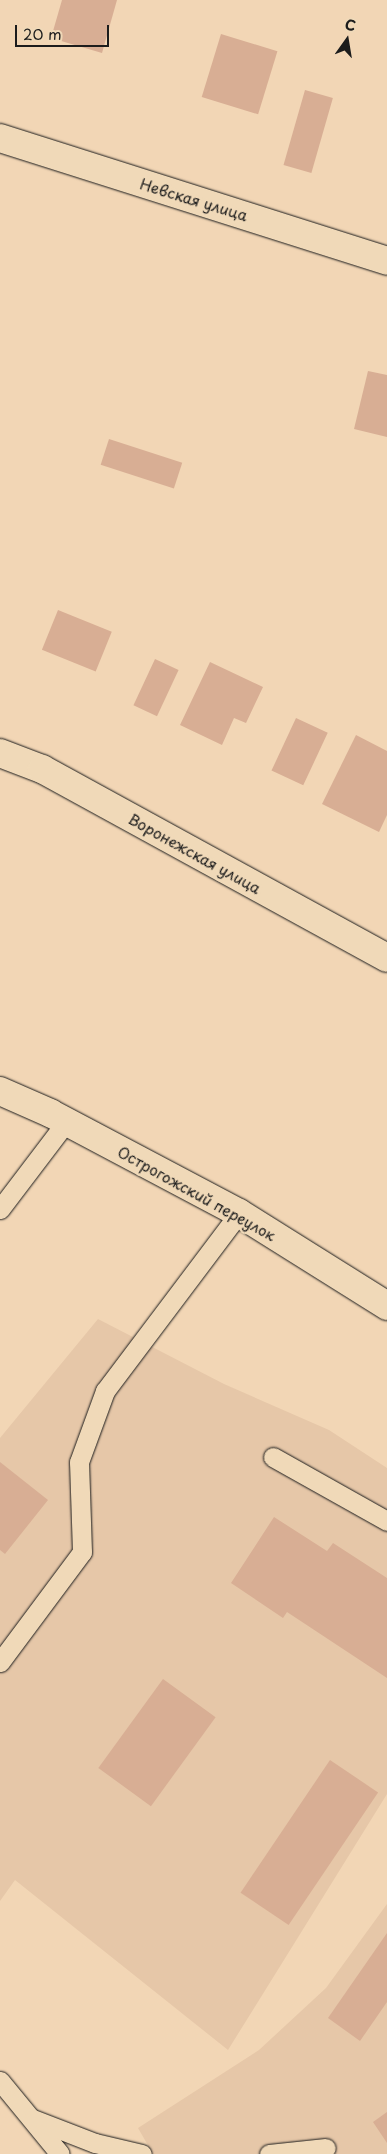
<!DOCTYPE html>
<html>
<head>
<meta charset="utf-8">
<style>
	body { margin:0 }
	#map { position:relative; width:387px; height:2154px; overflow:hidden; background:#f2d6b5; font-family:"Playpen Sans",sans-serif }
	div>[style] { position:absolute }
	.built>* { inset:0; background:#e6c7a8 }
	.building>* { inset:0; background:#d8ae94; transform-origin:0 0 }
	.roads { filter:drop-shadow(0 0 1px #1c1c1c) drop-shadow(0 0 1px #1c1c1c) }
	.service>* { height:19px; margin:-9.5px; padding:0 9.5px; transform-origin:9.5px; border-radius:9.5px; background:#f0d9b8 }
	.minor>* { height:28px; margin:-14px; padding:0 14px; transform-origin:14px; border-radius:14px; background:#f0d9b8 }
	.secondary>* { height:28px; margin:-14px; padding:0 14px; transform-origin:14px; border-radius:14px; background:#f0d9b8 }
	span { translate:-50% -50%; white-space:nowrap; text-align:center; line-height:1.15; -webkit-text-stroke:5px #f0d9b8; paint-order:stroke }
	.street-label { font-size:15px; color:#1c1c1c }
	.north { position:absolute; left:322px; top:15px; width:50px; height:50px; -webkit-text-stroke:4px #f0d9b8; paint-order:stroke; rotate:13deg; font-size:14px; font-weight:700; line-height:20px; text-align:center; color:#1c1c1c }
	.north::after { content:''; display:block; margin:auto; width:18px; height:22px; background:#1c1c1c; clip-path:polygon(50% 0,100% 100%,50% 72%,0 100%) }
	.scale { position:absolute; left:15px; top:25px; width:94px; height:22px; box-sizing:border-box; border:2px solid #1c1c1c; border-top:0; padding-left:6px; font-size:15px; line-height:18px; white-space:nowrap; color:#1c1c1c; -webkit-text-stroke:4px #f0d9b8; paint-order:stroke }
</style>
</head>
<body>
<div id="map">
	<div class="built">
		<div style="clip-path:polygon(98px 1319px,224px 1384px,329px 1430px,387px 1468px,387px 1794px,228px 2050px,15px 1880px,0 1901px,0 1438px)"></div>
		<div style="clip-path:polygon(387px 1904px,387px 2154px,153px 2154px,138px 2128px,259px 2050px,326px 1988px)"></div>
	</div>
	<div class="building">
		<div style="clip-path:polygon(62px 0,117px 0,102px 53px,51px 38px)"></div>
		<div style="left:221px;top:34px;width:59px;height:66px;rotate:17deg"></div>
		<div style="left:305px;top:90px;width:29px;height:78px;rotate:16deg"></div>
		<div style="clip-path:polygon(368px 371px,387px 375px,387px 437px,354px 429px)"></div>
		<div style="left:109px;top:439px;width:77px;height:27px;rotate:18deg"></div>
		<div style="left:58px;top:610px;width:58px;height:43px;rotate:22deg"></div>
		<div style="left:155px;top:659px;width:26px;height:51px;rotate:25deg"></div>
		<div style="clip-path:polygon(210px 662px,263px 687px,246px 723px,234px 718px,222px 745px,180px 725px)"></div>
		<div style="left:296px;top:718px;width:35px;height:58px;rotate:25deg"></div>
		<div style="clip-path:polygon(356px 735px,387px 751px,387px 815px,379px 832px,322px 804px)"></div>
		<div style="clip-path:polygon(0 1462px,48px 1500px,5px 1554px,0 1550px)"></div>
		<div style="clip-path:polygon(274px 1517px,327px 1551px,333px 1543px,387px 1578px,387px 1678px,287px 1612px,283px 1618px,231px 1583px)"></div>
		<div style="left:163px;top:1679px;width:65px;height:110px;rotate:36deg"></div>
		<div style="left:330px;top:1760px;width:58px;height:160px;rotate:34deg"></div>
		<div style="clip-path:polygon(387px 1933px,387px 2002px,360px 2041px,328px 2018px)"></div>
		<div style="clip-path:polygon(387px 2112px,387px 2143px,373px 2122px)"></div>
	</div>
	<div class="roads">
		<div class="service">
			<div style="left:0;top:1209px;width:109px;rotate:-52.8deg"></div>
			<div style="left:273px;top:1457px;width:131px;rotate:29.3deg"></div>
			<div style="left:0;top:1662px;width:137px;rotate:-53.3deg"></div>
			<div style="left:82px;top:1552px;width:90px;rotate:-91.9deg"></div>
			<div style="left:79px;top:1462px;width:76px;rotate:-69.9deg"></div>
			<div style="left:105px;top:1391px;width:223px;rotate:-53deg"></div>
			<div style="left:0;top:2081px;width:94px;rotate:50.6deg"></div>
			<div style="left:33px;top:2119px;width:66px;rotate:21.2deg"></div>
			<div style="left:95px;top:2143px;width:48px;rotate:13.2deg"></div>
			<div style="left:269px;top:2154px;width:57px;rotate:-6deg"></div>
		</div>
		<div class="minor">
			<div style="left:0;top:138px;width:406px;rotate:17.6deg"></div>
			<div style="left:0;top:753px;width:45px;rotate:20.9deg"></div>
			<div style="left:42px;top:769px;width:393px;rotate:28.7deg"></div>
		</div>
		<div class="secondary">
			<div style="left:0;top:1091px;width:55px;rotate:23.7deg"></div>
			<div style="left:50px;top:1113px;width:214px;rotate:27.9deg"></div>
			<div style="left:239px;top:1213px;width:175px;rotate:32.1deg"></div>
		</div>
	</div>
	<div class="street-label">
		<span style="left:194px;top:199px;rotate:17deg">Невская улица</span>
		<span style="left:195px;top:853px;rotate:29deg">Воронежская улица</span>
		<span style="left:197px;top:1193px;rotate:29deg">Острогожский переулок</span>
	</div>
	<div class="north">С</div>
	<div class="scale">20 m</div>
</div>
</body>
</html>
